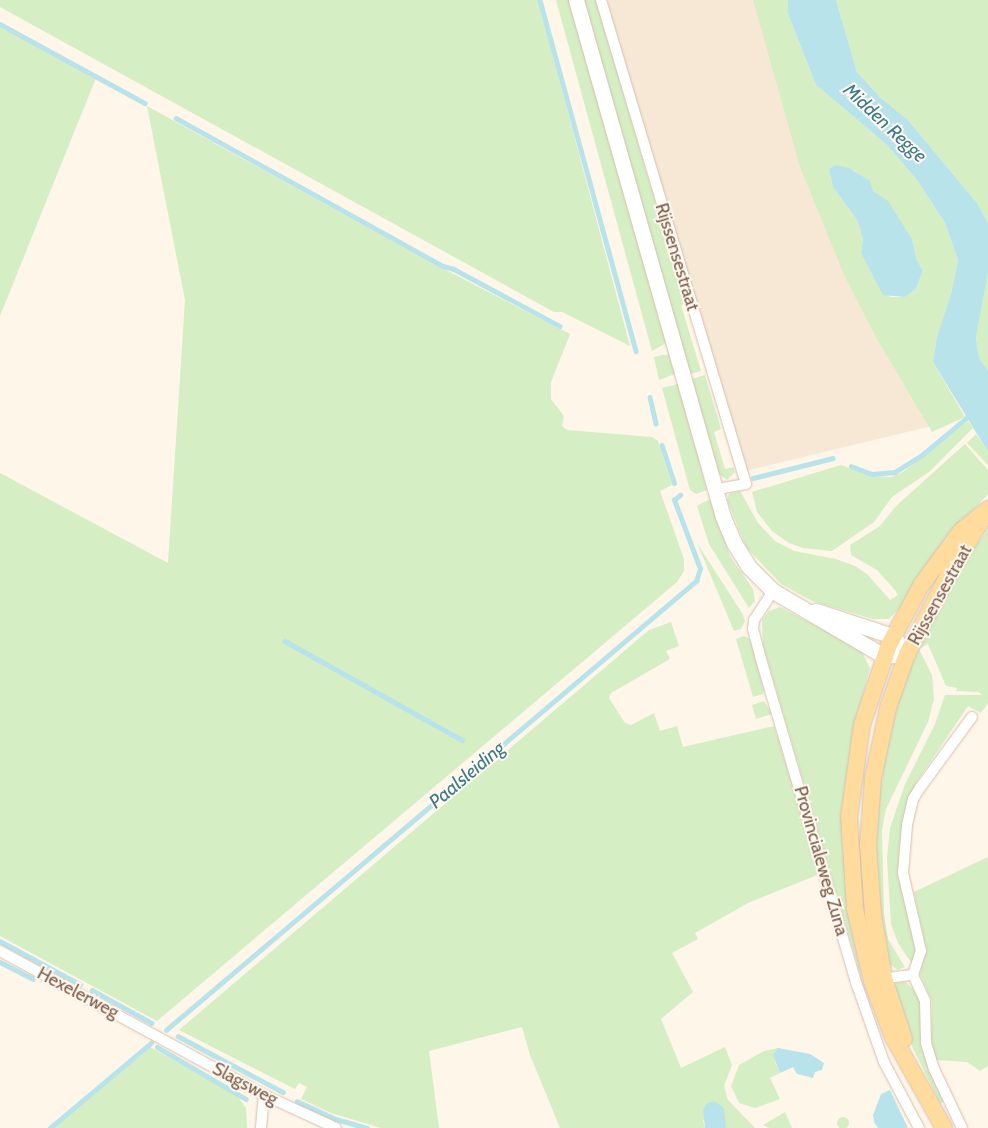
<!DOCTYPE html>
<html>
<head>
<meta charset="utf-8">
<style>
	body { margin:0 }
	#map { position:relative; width:988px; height:1128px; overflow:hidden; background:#fef6e8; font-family:Cabin,sans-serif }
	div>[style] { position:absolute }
	.residential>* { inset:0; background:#f7e8d5 }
	.green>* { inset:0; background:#d5eec4 }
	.round { border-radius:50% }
	.water>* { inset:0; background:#b9e3eb }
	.stream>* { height:4.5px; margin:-2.25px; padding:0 2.25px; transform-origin:2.25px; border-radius:2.25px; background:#b9e3eb }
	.roads { filter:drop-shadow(0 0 1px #d5bfae) drop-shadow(0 0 1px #d5bfae) }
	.minor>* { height:10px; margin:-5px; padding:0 5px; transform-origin:5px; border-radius:5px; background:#fff }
	.secondary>* { height:15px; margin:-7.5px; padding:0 7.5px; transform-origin:7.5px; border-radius:7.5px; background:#fff }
	.primary>* { height:16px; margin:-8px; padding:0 8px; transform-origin:8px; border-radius:8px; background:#ffdb9e }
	span { translate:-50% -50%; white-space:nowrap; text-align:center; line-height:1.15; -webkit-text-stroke:4px #fff9f0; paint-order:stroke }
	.street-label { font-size:18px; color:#7c5b48 }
	.water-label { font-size:19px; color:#3c7c8a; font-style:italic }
</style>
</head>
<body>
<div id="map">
	<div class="residential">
		<div style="clip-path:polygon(607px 0,757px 0,932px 426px,745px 471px)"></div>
	</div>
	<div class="green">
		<div style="clip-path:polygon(0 0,538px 0,630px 346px,562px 312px,554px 312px,0 7px)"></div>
		<div style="clip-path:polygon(556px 0,569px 0,666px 343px,652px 351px)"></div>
		<div style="clip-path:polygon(584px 0,596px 0,685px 304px,681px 305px,701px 371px,690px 374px)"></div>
		<div style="clip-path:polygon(evenodd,753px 0,788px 0,788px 14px,816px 85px,886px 144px,917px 180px,945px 223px,958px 260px,951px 294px,937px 336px,933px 362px,965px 417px,932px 432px,877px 339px,845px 277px,800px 167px,753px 0,835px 165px,855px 171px,876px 194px,887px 201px,912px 239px,917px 261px,923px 270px,916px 289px,905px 297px,890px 297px,861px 253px,863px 239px,857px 220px,833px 187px,829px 169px,835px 165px)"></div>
		<div style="clip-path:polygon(836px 0,988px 0,988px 223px,977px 203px,908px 120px,881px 98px,857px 72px)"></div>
		<div style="clip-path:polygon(0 25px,96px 78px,0 316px)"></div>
		<div style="clip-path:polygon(147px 106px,438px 266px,570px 334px,551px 382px,551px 399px,564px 416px,562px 426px,567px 430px,652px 437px,658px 441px,672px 485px,660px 491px,684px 559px,684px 571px,677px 582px,157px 1021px,0 936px,0 473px,168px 563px,185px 300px)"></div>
		<div style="clip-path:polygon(988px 273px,988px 371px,979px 358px,976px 336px)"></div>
		<div style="clip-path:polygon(662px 355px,669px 355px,675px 374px,659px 380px,654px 357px)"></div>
		<div style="clip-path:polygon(705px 375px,721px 429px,714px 432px,725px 469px,733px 467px,735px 472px,727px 480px,719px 474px,692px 379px)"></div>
		<div style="clip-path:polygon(678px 384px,707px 490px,696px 494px,690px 490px,662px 388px)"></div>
		<div style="clip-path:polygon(968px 421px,973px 428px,929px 472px,892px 497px,874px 522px,832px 551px,803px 548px,789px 543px,772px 531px,757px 512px,752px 492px,841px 465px,870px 476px,891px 477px,903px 472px)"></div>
		<div style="clip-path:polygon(976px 434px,988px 452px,988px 465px,967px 443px)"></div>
		<div style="clip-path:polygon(965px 444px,988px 470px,988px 494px,955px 530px,908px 599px,889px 619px,873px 619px,812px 601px,781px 584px,746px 547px,727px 500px,729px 494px,740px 491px,758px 523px,775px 541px,794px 551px,836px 559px,855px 566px,867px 574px,890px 600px,898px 595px,895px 590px,877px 570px,851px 555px,850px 545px,880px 526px,896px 506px)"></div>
		<div style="clip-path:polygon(710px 499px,730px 556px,753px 589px,755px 601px,749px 608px,709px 544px,697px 506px)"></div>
		<div style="clip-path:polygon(988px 529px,988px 703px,981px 713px,968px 706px,916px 783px,906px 807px,900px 843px,899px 867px,916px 953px,912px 964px,898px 943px,891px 924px,887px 858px,890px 828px,905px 784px,935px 724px,945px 695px,982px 695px,979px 692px,956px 691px,957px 688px,946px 686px,928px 644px,919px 649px,932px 675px,934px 699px,928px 722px,886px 809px,882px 830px,884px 915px,888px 939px,905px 967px,898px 970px,889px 964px,874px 883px,883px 746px,915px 650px,952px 579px)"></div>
		<div style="clip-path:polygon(697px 543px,742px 613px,745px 621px,741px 629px,734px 631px)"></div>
		<div style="clip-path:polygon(780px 607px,851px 644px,862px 652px,870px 668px,858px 714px,854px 933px,861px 977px,763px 645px,762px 620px,769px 611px)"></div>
		<div style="clip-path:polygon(671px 622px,679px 646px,666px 651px,670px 659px,611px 693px,609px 698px,625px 723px,631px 725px,654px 713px,660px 731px,677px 726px,683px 747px,774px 726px,820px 874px,748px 903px,695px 933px,698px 939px,672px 953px,693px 992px,661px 1019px,681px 1068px,725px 1047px,732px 1065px,724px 1086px,728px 1100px,755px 1128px,726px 1128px,703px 1120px,705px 1128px,560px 1128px,530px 1055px,522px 1027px,429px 1051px,439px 1128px,381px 1128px,331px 1113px,301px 1099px,307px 1087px,299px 1083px,295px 1089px,179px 1030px,649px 630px)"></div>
		<div style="clip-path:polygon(744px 636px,750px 639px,764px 690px,763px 694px,753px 697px,736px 639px)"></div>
		<div style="clip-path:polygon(764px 701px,772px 714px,756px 719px,752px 705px)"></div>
		<div style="clip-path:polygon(988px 857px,988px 1066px,980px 1071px,967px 1062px,936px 1060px,931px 1039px,932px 1002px,920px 974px,926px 950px,914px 892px)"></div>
		<div style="clip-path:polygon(905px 982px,920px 995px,944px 1102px,940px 1104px,910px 1042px,894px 988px,897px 983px)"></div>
		<div style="clip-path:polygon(150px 1047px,236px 1094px,246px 1108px,247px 1128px,53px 1128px)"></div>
		<div style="clip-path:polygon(778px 1048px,775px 1062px,780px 1073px,770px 1078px,780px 1099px,755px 1108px,739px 1103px,731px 1086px,739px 1065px,764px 1051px)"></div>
		<div style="clip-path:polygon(785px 1112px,792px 1128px,769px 1128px,763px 1125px)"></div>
		<div class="round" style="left:837px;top:1117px;width:12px;height:12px"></div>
	</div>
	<div class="water">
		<div style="clip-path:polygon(788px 0,836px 0,857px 72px,881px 98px,908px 120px,977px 203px,988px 223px,988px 273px,976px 337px,979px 358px,988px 371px,988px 452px,933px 362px,937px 336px,951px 294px,958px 260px,945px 223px,917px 180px,886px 144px,816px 85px,788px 14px)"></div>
		<div style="clip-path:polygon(835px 165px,849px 168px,870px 181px,873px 191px,888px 201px,912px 239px,917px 261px,923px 270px,916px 289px,905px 297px,883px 295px,861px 253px,863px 239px,857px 220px,833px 187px,829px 169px)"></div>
		<div style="clip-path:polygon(778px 1048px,810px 1054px,824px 1063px,822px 1070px,815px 1072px,813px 1078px,797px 1074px,793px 1067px,780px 1073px,773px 1055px)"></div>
		<div style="clip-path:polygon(890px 1090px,907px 1126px,908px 1128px,878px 1128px,874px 1122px,873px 1115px,881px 1094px)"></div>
		<div style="clip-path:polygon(714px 1101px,724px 1108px,726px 1128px,705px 1128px,703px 1110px,706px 1104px)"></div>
	</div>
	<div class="stream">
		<div style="left:540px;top:0;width:364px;rotate:74.7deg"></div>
		<div style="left:0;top:24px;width:165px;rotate:28.6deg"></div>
		<div style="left:176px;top:118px;width:305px;rotate:29deg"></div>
		<div style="left:443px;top:266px;width:11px;rotate:15deg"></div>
		<div style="left:454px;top:269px;width:120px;rotate:28.3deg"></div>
		<div style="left:650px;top:397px;width:27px;rotate:77deg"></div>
		<div style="left:662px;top:445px;width:40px;rotate:72deg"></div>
		<div style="left:851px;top:466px;width:22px;rotate:21deg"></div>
		<div style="left:872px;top:474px;width:23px;rotate:-5deg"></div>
		<div style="left:895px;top:472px;width:32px;rotate:-32deg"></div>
		<div style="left:922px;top:455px;width:62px;rotate:-39.8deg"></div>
		<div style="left:753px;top:478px;width:82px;rotate:-14deg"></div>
		<div style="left:285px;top:641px;width:203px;rotate:29.2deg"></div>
		<div style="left:0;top:941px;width:91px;rotate:28.3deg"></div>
		<div style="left:0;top:962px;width:37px;rotate:27deg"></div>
		<div style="left:92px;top:990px;width:68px;rotate:28.8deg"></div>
		<div style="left:166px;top:1030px;width:695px;rotate:-40.27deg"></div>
		<div style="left:696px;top:581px;width:13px;rotate:-72deg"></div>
		<div style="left:700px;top:569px;width:74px;rotate:-110.6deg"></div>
		<div style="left:674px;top:500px;width:8px;rotate:-40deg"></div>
		<div style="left:178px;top:1036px;width:119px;rotate:28.1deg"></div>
		<div style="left:157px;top:1047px;width:103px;rotate:30.3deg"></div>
		<div style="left:297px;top:1101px;width:43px;rotate:24.8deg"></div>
		<div style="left:336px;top:1119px;width:32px;rotate:16deg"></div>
		<div style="left:50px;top:1128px;width:132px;rotate:-40.1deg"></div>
	</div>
	<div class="roads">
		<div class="minor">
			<div style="left:601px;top:0;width:505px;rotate:73.32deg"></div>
			<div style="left:746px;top:484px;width:23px;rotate:170deg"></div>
			<div style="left:723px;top:488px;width:8px;rotate:150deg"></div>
			<div style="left:773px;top:591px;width:35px;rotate:123deg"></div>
			<div style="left:754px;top:620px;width:9px;rotate:96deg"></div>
			<div style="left:753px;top:629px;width:28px;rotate:75deg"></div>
			<div style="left:760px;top:656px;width:343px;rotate:73.6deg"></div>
			<div style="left:857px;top:985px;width:82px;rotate:70.7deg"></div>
			<div style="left:884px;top:1062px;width:75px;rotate:62.1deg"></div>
			<div style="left:0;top:951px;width:301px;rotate:28.6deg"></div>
			<div style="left:264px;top:1095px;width:79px;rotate:24.6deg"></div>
			<div style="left:913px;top:975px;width:25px;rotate:-72deg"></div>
			<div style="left:921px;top:951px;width:80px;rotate:-103deg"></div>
			<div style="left:903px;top:873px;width:48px;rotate:-85.2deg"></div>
			<div style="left:907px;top:825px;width:27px;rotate:-77deg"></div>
			<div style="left:913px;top:799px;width:13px;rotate:-58deg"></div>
			<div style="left:920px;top:788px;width:88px;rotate:-53.8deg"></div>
			<div style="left:913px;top:975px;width:29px;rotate:65deg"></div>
			<div style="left:925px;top:1001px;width:42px;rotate:88.6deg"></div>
			<div style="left:926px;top:1043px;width:27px;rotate:73deg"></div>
			<div style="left:934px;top:1069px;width:65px;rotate:64.6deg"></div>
			<div style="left:879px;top:979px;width:34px;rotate:-7deg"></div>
			<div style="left:261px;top:1128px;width:33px;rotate:-85deg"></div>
		</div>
		<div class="secondary">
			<div style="left:576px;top:0;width:537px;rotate:74.13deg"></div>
			<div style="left:723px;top:517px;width:28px;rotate:67deg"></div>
			<div style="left:734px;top:543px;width:28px;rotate:58deg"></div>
			<div style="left:749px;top:567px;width:34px;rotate:45deg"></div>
			<div style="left:773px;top:591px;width:129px;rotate:30.4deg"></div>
			<div style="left:884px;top:656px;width:23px;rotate:-5deg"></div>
			<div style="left:816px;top:611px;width:81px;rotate:18deg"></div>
			<div style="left:893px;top:636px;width:23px;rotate:52deg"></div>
		</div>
		<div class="primary">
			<div style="left:904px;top:1039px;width:64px;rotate:-108.2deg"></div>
			<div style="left:884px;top:978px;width:65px;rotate:-99.8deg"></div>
			<div style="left:873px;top:914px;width:69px;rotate:-94.1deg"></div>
			<div style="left:868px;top:845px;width:67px;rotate:-85.7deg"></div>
			<div style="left:873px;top:778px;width:72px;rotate:-77.9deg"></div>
			<div style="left:888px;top:708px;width:57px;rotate:-70.6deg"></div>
			<div style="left:907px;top:654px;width:97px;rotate:-62.4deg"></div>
			<div style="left:952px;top:568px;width:59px;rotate:-58.2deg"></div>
			<div style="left:944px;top:1128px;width:104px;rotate:-119.3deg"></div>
			<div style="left:893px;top:1037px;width:60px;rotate:-110.6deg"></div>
			<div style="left:872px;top:981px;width:74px;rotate:-103.3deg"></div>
			<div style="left:855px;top:909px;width:92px;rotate:-93.7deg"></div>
			<div style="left:849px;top:817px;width:93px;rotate:-82deg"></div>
			<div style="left:862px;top:725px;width:84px;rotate:-71.4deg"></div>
			<div style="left:889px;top:645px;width:69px;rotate:-61.6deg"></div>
			<div style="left:922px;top:584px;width:66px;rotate:-53.7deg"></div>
			<div style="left:961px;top:531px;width:35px;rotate:-39deg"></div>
		</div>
	</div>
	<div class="street-label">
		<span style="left:677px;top:257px;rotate:73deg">Rijssensestraat</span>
		<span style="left:940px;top:595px;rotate:-61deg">Rijssensestraat</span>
		<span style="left:821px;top:861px;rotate:74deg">Provincialeweg Zuna</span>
		<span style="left:78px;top:993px;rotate:28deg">Hexelerweg</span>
		<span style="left:245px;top:1084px;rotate:28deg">Slagsweg</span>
	</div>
	<div class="water-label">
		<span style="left:885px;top:123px;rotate:43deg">Midden Regge</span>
		<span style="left:467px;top:775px;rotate:-40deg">Paalsleiding</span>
	</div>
</div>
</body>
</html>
